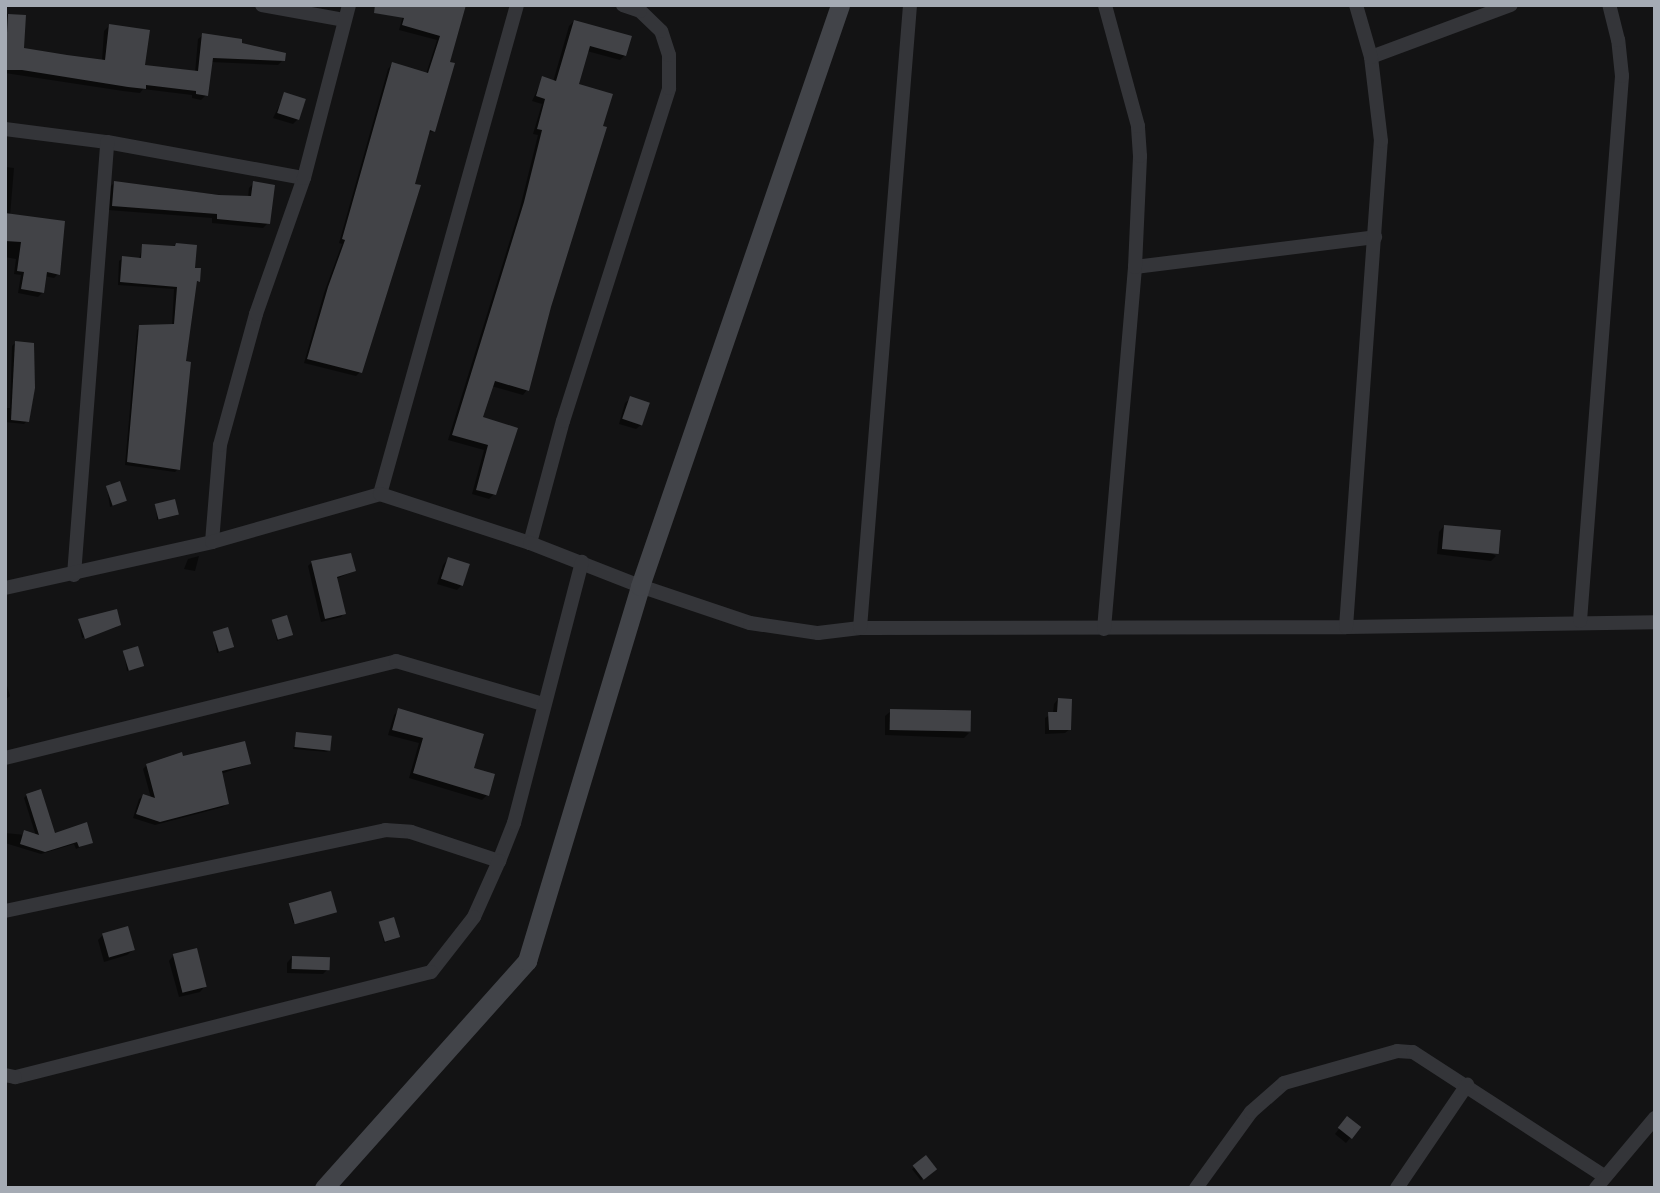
<!DOCTYPE html>
<html>
<head>
<meta charset="utf-8">
<style>
	body { margin:0 }
	#map { position:relative; width:1660px; height:1193px; overflow:hidden; background:#131314; font-family:"DM Sans",sans-serif }
	div>[style] { position:absolute }
	.shadow>* { inset:0; background:#0007; transform-origin:0 0 }
	.building>* { inset:0; background:#424347; transform-origin:0 0 }
	.street>* { height:14px; margin:-7px; padding:0 7px; transform-origin:7px; border-radius:7px; background:#343539 }
	.secondary>* { height:19px; margin:-9.5px; padding:0 9.5px; transform-origin:9.5px; border-radius:9.5px; background:#424449 }
	span { translate:-50% -50%; white-space:nowrap; text-align:center; line-height:1.15; -webkit-text-stroke:5px #0e0e0f; paint-order:stroke }
	.frame { position:absolute; inset:0; border:7px solid #a5abb4; pointer-events:none }
</style>
</head>
<body>
<div id="map">
	<div class="shadow">
		<div style="clip-path:polygon(406px 5px,467px 5px,462px 12px,433px 131px,427px 134px,360px 372px,356px 376px,304px 363px,324px 293px,342px 244px,339px 243px,388px 69px,392px 64px,426px 74px,437px 40px,399px 30px)"></div>
		<div style="clip-path:polygon(5px 14px,24px 16px,23px 49px,102px 61px,104px 31px,109px 26px,143px 67px,195px 73px,198px 39px,203px 35px,283px 60px,278px 65px,211px 62px,206px 95px,201px 100px,192px 98px,192px 95px,143px 89px,140px 93px,123px 91px,5px 73px)"></div>
		<div style="clip-path:polygon(574px 21px,625px 55px,620px 60px,587px 51px,577px 85px,549px 307px,527px 390px,523px 395px,491px 386px,480px 419px,515px 429px,494px 494px,489px 499px,472px 494px,484px 450px,448px 440px,520px 208px,538px 135px,533px 134px,542px 104px,532px 101px,543px 78px,553px 82px,569px 26px)"></div>
		<div style="clip-path:polygon(285px 94px,298px 119px,293px 124px,273px 118px)"></div>
		<div style="clip-path:polygon(5px 167px,14px 168px,10px 216px,58px 274px,54px 278px,44px 276px,42px 293px,38px 297px,18px 293px,21px 275px,14px 274px,16px 259px,5px 257px)"></div>
		<div style="clip-path:polygon(114px 183px,248px 198px,249px 188px,254px 183px,268px 223px,263px 228px,212px 223px,212px 218px,108px 210px,109px 188px)"></div>
		<div style="clip-path:polygon(143px 245px,196px 246px,194px 269px,198px 281px,195px 284px,184px 363px,178px 469px,175px 472px,125px 465px,137px 330px,140px 327px,172px 326px,174px 289px,118px 285px,119px 261px,123px 258px,139px 259px)"></div>
		<div style="clip-path:polygon(15px 343px,27px 421px,24px 424px,5px 422px,5px 408px,10px 408px,12px 346px)"></div>
		<div style="clip-path:polygon(631px 398px,642px 424px,636px 429px,619px 424px,625px 403px)"></div>
		<div style="clip-path:polygon(107px 487px,125px 501px,110px 507px)"></div>
		<div style="clip-path:polygon(156px 505px,177px 515px,157px 520px)"></div>
		<div style="clip-path:polygon(1444px 526px,1496px 556px,1491px 561px,1437px 554px,1439px 532px)"></div>
		<div style="clip-path:polygon(199px 556px,195px 571px,184px 569px,188px 559px)"></div>
		<div style="clip-path:polygon(448px 559px,462px 585px,457px 590px,437px 584px,443px 565px)"></div>
		<div style="clip-path:polygon(312px 562px,354px 571px,336px 579px,344px 613px,341px 617px,321px 622px,308px 566px)"></div>
		<div style="clip-path:polygon(115px 611px,117px 627px,82px 638px,79px 621px)"></div>
		<div style="clip-path:polygon(273px 621px,291px 634px,277px 641px)"></div>
		<div style="clip-path:polygon(214px 633px,232px 647px,217px 653px)"></div>
		<div style="clip-path:polygon(124px 652px,142px 665px,127px 671px)"></div>
		<div style="clip-path:polygon(5px 679px,10px 696px,5px 700px)"></div>
		<div style="clip-path:polygon(1058px 699px,1070px 729px,1065px 733px,1045px 734px,1045px 718px,1053px 713px,1054px 704px)"></div>
		<div style="clip-path:polygon(399px 710px,472px 769px,487px 795px,482px 800px,409px 778px,419px 743px,388px 735px,394px 715px)"></div>
		<div style="clip-path:polygon(891px 711px,969px 733px,964px 738px,885px 735px,885px 716px)"></div>
		<div style="clip-path:polygon(297px 734px,328px 752px,293px 749px)"></div>
		<div style="clip-path:polygon(182px 759px,249px 764px,221px 774px,227px 803px,223px 807px,155px 825px,133px 818px,139px 799px,143px 796px,151px 798px,143px 769px,147px 765px)"></div>
		<div style="clip-path:polygon(27px 795px,53px 835px,91px 842px,76px 849px,74px 844px,41px 854px,5px 843px,5px 833px,36px 836px,24px 798px)"></div>
		<div style="clip-path:polygon(289px 903px,335px 911px,293px 923px)"></div>
		<div style="clip-path:polygon(380px 923px,398px 937px,384px 943px)"></div>
		<div style="clip-path:polygon(103px 935px,133px 950px,127px 955px,104px 962px,98px 940px)"></div>
		<div style="clip-path:polygon(174px 955px,205px 986px,200px 992px,179px 997px,169px 961px)"></div>
		<div style="clip-path:polygon(292px 957px,328px 969px,323px 974px,287px 973px,287px 963px)"></div>
		<div style="clip-path:polygon(1343px 1124px,1359px 1127px,1346px 1143px,1335px 1134px)"></div>
		<div style="left:926px;top:1158px;width:14px;height:18px;rotate:51deg"></div>
	</div>
	<div class="building">
		<div style="clip-path:polygon(375px 5px,466px 5px,450px 62px,455px 63px,435px 132px,430px 130px,415px 184px,421px 185px,362px 373px,307px 359px,328px 287px,345px 240px,342px 239px,392px 62px,428px 73px,440px 36px,402px 25px,404px 18px,374px 13px)"></div>
		<div style="clip-path:polygon(8px 14px,26px 15px,24px 48px,67px 55px,105px 60px,109px 24px,150px 30px,145px 65px,198px 71px,202px 33px,242px 39px,242px 43px,286px 53px,285px 61px,213px 58px,208px 96px,196px 94px,196px 91px,146px 85px,146px 89px,128px 87px,22px 70px,5px 70px)"></div>
		<div style="clip-path:polygon(574px 20px,632px 36px,626px 56px,590px 46px,579px 84px,613px 94px,603px 126px,607px 127px,551px 307px,529px 391px,495px 381px,483px 417px,518px 428px,496px 495px,476px 490px,488px 445px,452px 435px,524px 202px,542px 130px,537px 129px,545px 99px,536px 96px,542px 76px,556px 81px)"></div>
		<div style="left:284px;top:92px;width:23px;height:22px;rotate:18deg"></div>
		<div style="clip-path:polygon(114px 181px,219px 195px,251px 196px,253px 181px,275px 185px,270px 224px,217px 219px,217px 214px,112px 206px)"></div>
		<div style="clip-path:polygon(5px 213px,65px 221px,60px 275px,47px 272px,44px 293px,21px 289px,24px 272px,17px 271px,21px 242px,5px 241px)"></div>
		<div style="clip-path:polygon(176px 243px,197px 245px,195px 268px,201px 268px,200px 282px,197px 281px,186px 361px,191px 362px,180px 470px,127px 462px,139px 325px,174px 324px,177px 287px,120px 282px,122px 256px,141px 258px,142px 244px,175px 246px)"></div>
		<div style="clip-path:polygon(15px 341px,34px 343px,35px 388px,29px 422px,11px 420px)"></div>
		<div style="left:630px;top:396px;width:21px;height:24px;rotate:19deg"></div>
		<div style="left:120px;top:481px;width:21px;height:15px;rotate:71deg"></div>
		<div style="left:175px;top:499px;width:16px;height:21px;rotate:76deg"></div>
		<div style="left:1444px;top:525px;width:57px;height:24px;rotate:5deg"></div>
		<div style="clip-path:polygon(351px 553px,356px 571px,337px 577px,346px 614px,325px 619px,311px 561px)"></div>
		<div style="left:448px;top:557px;width:23px;height:23px;rotate:18deg"></div>
		<div style="clip-path:polygon(117px 609px,121px 625px,85px 639px,78px 619px)"></div>
		<div style="left:287px;top:615px;width:21px;height:16px;rotate:73deg"></div>
		<div style="left:228px;top:627px;width:21px;height:16px;rotate:73deg"></div>
		<div style="left:138px;top:646px;width:21px;height:16px;rotate:73deg"></div>
		<div style="clip-path:polygon(1058px 698px,1072px 699px,1071px 730px,1049px 730px,1048px 712px,1057px 712px)"></div>
		<div style="clip-path:polygon(398px 708px,484px 734px,474px 768px,495px 774px,489px 796px,413px 773px,423px 738px,392px 730px)"></div>
		<div style="left:890px;top:709px;width:81px;height:21px;rotate:1deg"></div>
		<div style="left:296px;top:732px;width:36px;height:15px;rotate:6deg"></div>
		<div style="clip-path:polygon(245px 741px,251px 764px,222px 771px,229px 804px,160px 822px,136px 814px,143px 794px,155px 798px,146px 764px,182px 752px,183px 756px)"></div>
		<div style="clip-path:polygon(41px 789px,55px 833px,87px 822px,93px 843px,79px 847px,77px 842px,45px 852px,20px 844px,24px 830px,39px 835px,26px 794px)"></div>
		<div style="left:331px;top:891px;width:22px;height:44px;rotate:74deg"></div>
		<div style="left:394px;top:917px;width:21px;height:16px;rotate:73deg"></div>
		<div style="left:128px;top:926px;width:25px;height:27px;rotate:74deg"></div>
		<div style="left:197px;top:948px;width:40px;height:25px;rotate:76deg"></div>
		<div style="left:292px;top:956px;width:38px;height:13px;rotate:2deg"></div>
		<div style="left:1347px;top:1116px;width:18px;height:15px;rotate:38deg"></div>
		<div style="left:926px;top:1155px;width:18px;height:17px;rotate:52deg"></div>
	</div>
	<div class="street">
		<div style="left:262px;top:5px;width:83px;rotate:10.4deg"></div>
		<div style="left:1371px;top:57px;width:149px;rotate:-20.4deg"></div>
		<div style="left:5px;top:129px;width:103px;rotate:7.3deg"></div>
		<div style="left:107px;top:142px;width:200px;rotate:10.4deg"></div>
		<div style="left:1135px;top:267px;width:242px;rotate:-7.1deg"></div>
		<div style="left:380px;top:494px;width:508px;rotate:-74.35deg"></div>
		<div style="left:212px;top:542px;width:97px;rotate:-85.3deg"></div>
		<div style="left:220px;top:445px;width:136px;rotate:-74.6deg"></div>
		<div style="left:256px;top:314px;width:144px;rotate:-70.6deg"></div>
		<div style="left:304px;top:178px;width:179px;rotate:-75.4deg"></div>
		<div style="left:530px;top:543px;width:126px;rotate:-74.9deg"></div>
		<div style="left:563px;top:421px;width:349px;rotate:-72.3deg"></div>
		<div style="left:669px;top:88px;width:33px;rotate:-90deg"></div>
		<div style="left:669px;top:55px;width:25px;rotate:-108deg"></div>
		<div style="left:661px;top:31px;width:29px;rotate:-136deg"></div>
		<div style="left:640px;top:11px;width:18px;rotate:-161deg"></div>
		<div style="left:74px;top:575px;width:434px;rotate:-85.6deg"></div>
		<div style="left:5px;top:588px;width:212px;rotate:-12.5deg"></div>
		<div style="left:212px;top:542px;width:175px;rotate:-15.9deg"></div>
		<div style="left:380px;top:494px;width:158px;rotate:18.1deg"></div>
		<div style="left:530px;top:543px;width:118px;rotate:21.4deg"></div>
		<div style="left:640px;top:586px;width:116px;rotate:18.6deg"></div>
		<div style="left:750px;top:623px;width:69px;rotate:8.4deg"></div>
		<div style="left:818px;top:633px;width:42px;rotate:-6.8deg"></div>
		<div style="left:860px;top:628px;width:486px;rotate:-0.1deg"></div>
		<div style="left:1346px;top:627px;width:309px;rotate:-0.9deg"></div>
		<div style="left:1580px;top:621px;width:547px;rotate:-85.59deg"></div>
		<div style="left:1622px;top:76px;width:36px;rotate:-96deg"></div>
		<div style="left:1618px;top:40px;width:36px;rotate:-104deg"></div>
		<div style="left:1346px;top:627px;width:487px;rotate:-85.9deg"></div>
		<div style="left:1381px;top:141px;width:85px;rotate:-96.8deg"></div>
		<div style="left:1371px;top:57px;width:54px;rotate:-106.1deg"></div>
		<div style="left:860px;top:628px;width:625px;rotate:-85.41deg"></div>
		<div style="left:1104px;top:629px;width:363px;rotate:-85.1deg"></div>
		<div style="left:1135px;top:267px;width:111px;rotate:-87.4deg"></div>
		<div style="left:1140px;top:156px;width:30px;rotate:-94deg"></div>
		<div style="left:1138px;top:126px;width:125px;rotate:-105.3deg"></div>
		<div style="left:5px;top:758px;width:403px;rotate:-13.9deg"></div>
		<div style="left:396px;top:661px;width:153px;rotate:16.3deg"></div>
		<div style="left:499px;top:861px;width:41px;rotate:-68.5deg"></div>
		<div style="left:514px;top:823px;width:270px;rotate:-75.4deg"></div>
		<div style="left:5px;top:911px;width:389px;rotate:-12deg"></div>
		<div style="left:385px;top:830px;width:26px;rotate:4deg"></div>
		<div style="left:411px;top:832px;width:93px;rotate:18.2deg"></div>
		<div style="left:499px;top:861px;width:61px;rotate:114.1deg"></div>
		<div style="left:474px;top:917px;width:70px;rotate:128deg"></div>
		<div style="left:431px;top:972px;width:429px;rotate:165.8deg"></div>
		<div style="left:15px;top:1077px;width:10px;rotate:-169deg"></div>
		<div style="left:1196px;top:1188px;width:94px;rotate:-54.1deg"></div>
		<div style="left:1251px;top:1112px;width:44px;rotate:-41.3deg"></div>
		<div style="left:1284px;top:1083px;width:117px;rotate:-15.8deg"></div>
		<div style="left:1397px;top:1051px;width:16px;rotate:4deg"></div>
		<div style="left:1413px;top:1052px;width:228px;rotate:33deg"></div>
		<div style="left:1397px;top:1188px;width:125px;rotate:-55.8deg"></div>
		<div style="left:1596px;top:1188px;width:92px;rotate:-49.9deg"></div>
	</div>
	<div class="secondary">
		<div style="left:324px;top:1188px;width:305px;rotate:-48.2deg"></div>
		<div style="left:527px;top:961px;width:392px;rotate:-73.2deg"></div>
		<div style="left:640px;top:586px;width:614px;rotate:-71deg"></div>
	</div>
	<div class="frame"></div>
</div>
</body>
</html>
